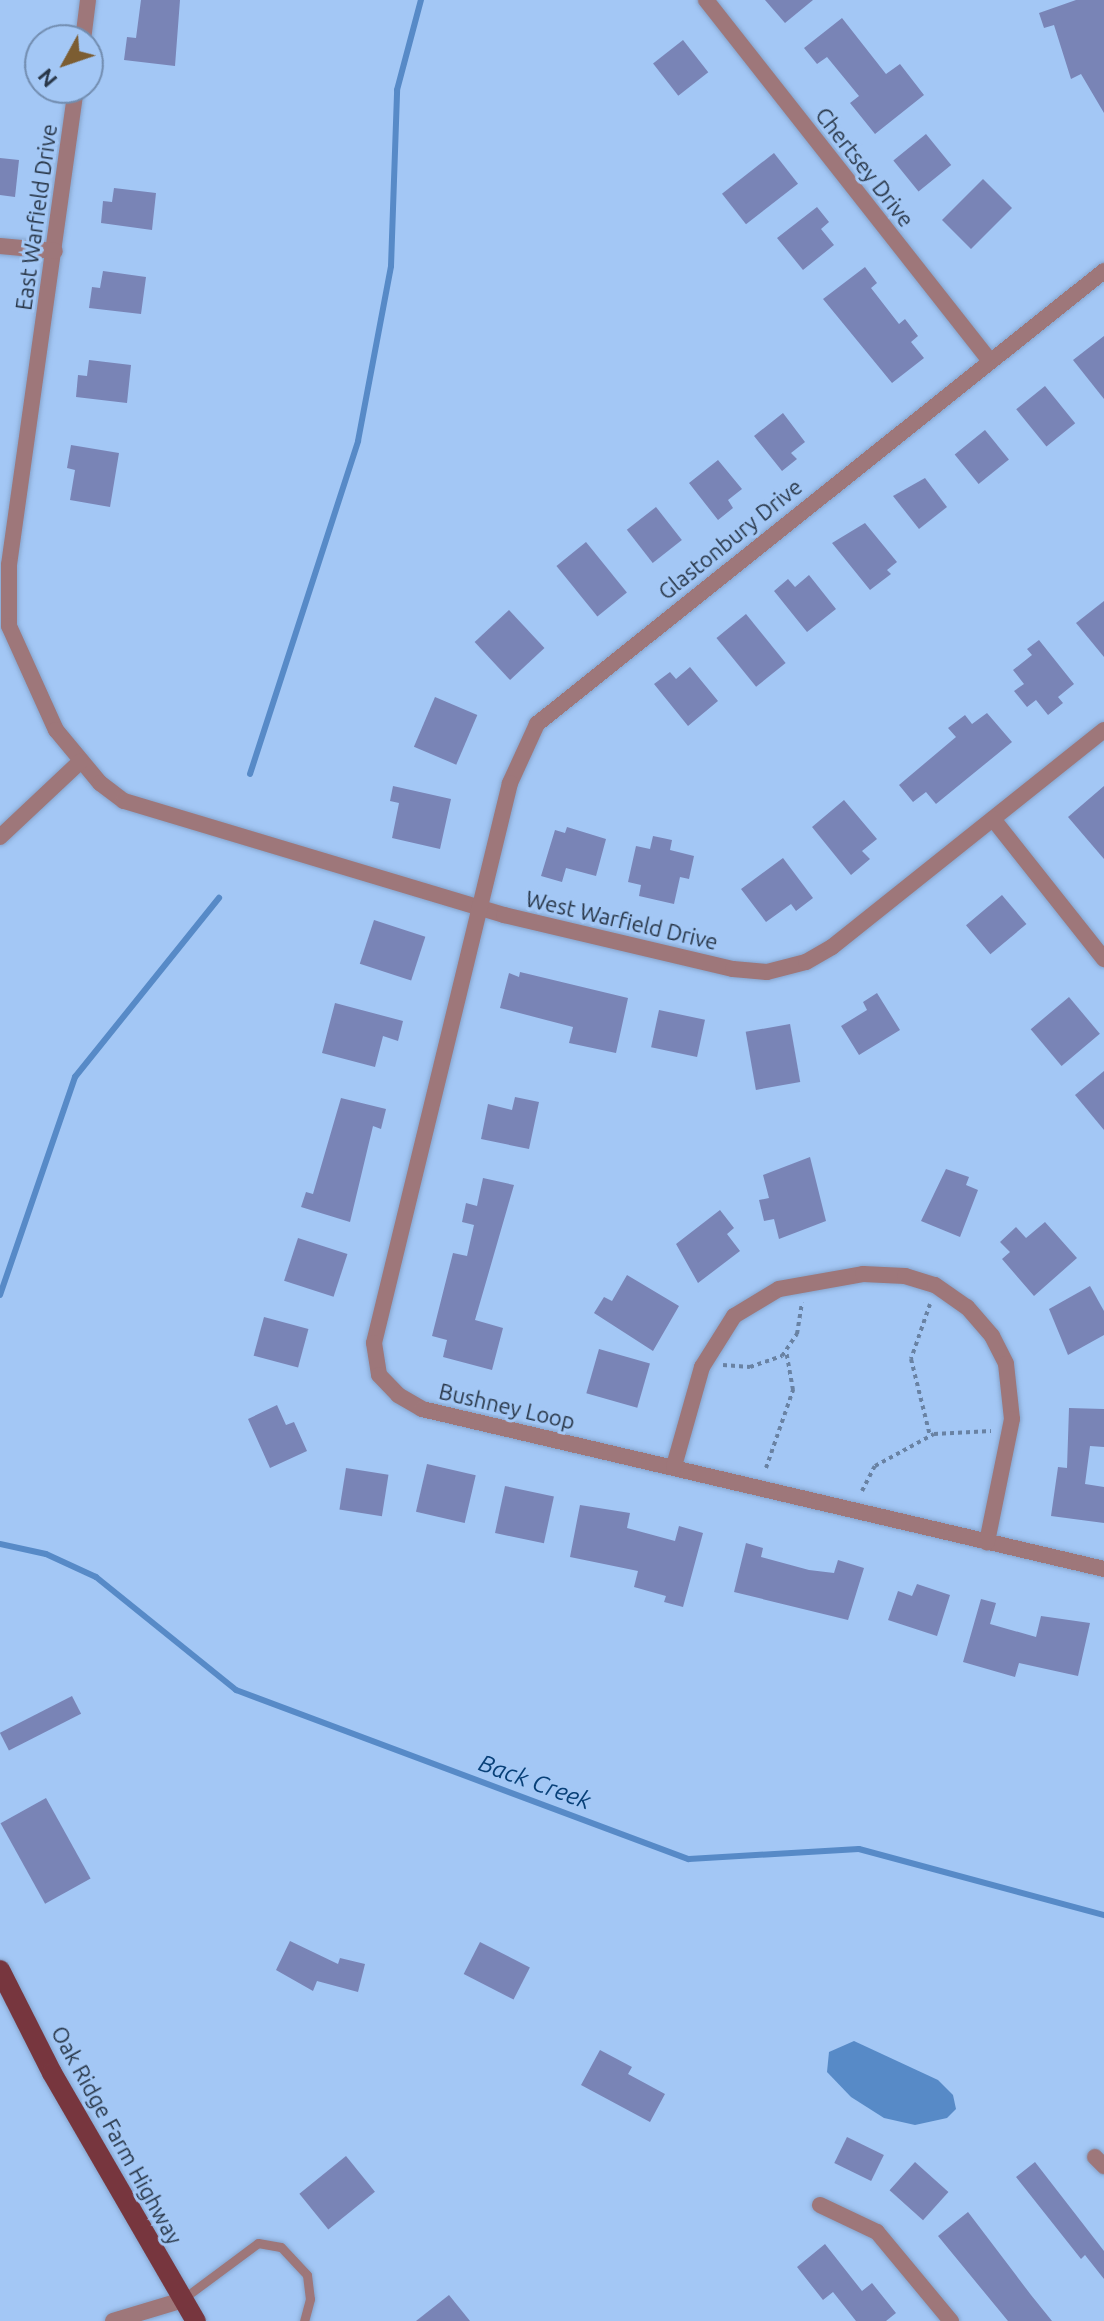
<!DOCTYPE html>
<html>
<head>
<meta charset="utf-8">
<style>
	body { margin:0 }
	#map { position:relative; width:1104px; height:2321px; overflow:hidden; background:#a3c7f5; font-family:Ubuntu,sans-serif }
	div>[style] { position:absolute }
	.water>* { inset:0; background:#578ac7 }
	.stream>* { height:6px; margin:-3px; padding:0 3px; transform-origin:3px; border-radius:3px; background:#578ac7 }
	.building>* { inset:0; background:#7984b6; transform-origin:0 0 }
	.path>* { height:4px; margin-top:-2px; transform-origin:0; background:repeating-linear-gradient(90deg,#6982a3 0 4px,transparent 0 8px) }
	.roads { filter:drop-shadow(0 0 2px #86a4cc) drop-shadow(0 0 2px #86a4cc) }
	.lane>* { height:9px; margin:-4.5px; padding:0 4.5px; transform-origin:4.5px; border-radius:4.5px; background:#9e777a }
	.street>* { height:16px; margin:-8px; padding:0 8px; transform-origin:8px; border-radius:8px; background:#9e777a }
	.primary>* { height:20px; margin:-10px; padding:0 10px; transform-origin:10px; border-radius:10px; background:#77363e }
	span { translate:-50% -50%; white-space:nowrap; text-align:center; line-height:1.15; -webkit-text-stroke:6px #a3c7f5; paint-order:stroke }
	.street-label { font-size:22px; color:#293749 }
	.water-label { font-size:24px; color:#084078; font-style:italic }
	.north { position:absolute; left:24px; top:24px; width:80px; height:80px; box-sizing:border-box; background:#a3c7f5; border:2px solid #728db0; border-radius:50%; rotate:230deg; font-size:22px; font-weight:700; line-height:32px; text-align:center; color:#293749 }
	.north::after { content:''; display:block; margin:auto; width:28px; height:36px; background:#7c5d32; clip-path:polygon(50% 0,100% 100%,50% 72%,0 100%) }
</style>
</head>
<body>
<div id="map">
	<div class="water">
		<div style="clip-path:polygon(854px 2041px,938px 2080px,953px 2095px,956px 2109px,947px 2118px,915px 2125px,884px 2118px,851px 2097px,827px 2072px,829px 2052px)"></div>
	</div>
	<div class="stream">
		<div style="left:250px;top:774px;width:350px;rotate:-72deg"></div>
		<div style="left:358px;top:441px;width:178px;rotate:-79.3deg"></div>
		<div style="left:391px;top:266px;width:176px;rotate:-88deg"></div>
		<div style="left:397px;top:90px;width:93px;rotate:-75.1deg"></div>
		<div style="left:0;top:1295px;width:231px;rotate:-71deg"></div>
		<div style="left:75px;top:1077px;width:230px;rotate:-51.2deg"></div>
		<div style="left:0;top:1544px;width:47px;rotate:12.3deg"></div>
		<div style="left:46px;top:1554px;width:55px;rotate:24.7deg"></div>
		<div style="left:96px;top:1577px;width:180px;rotate:38.9deg"></div>
		<div style="left:236px;top:1690px;width:483px;rotate:20.5deg"></div>
		<div style="left:689px;top:1859px;width:170px;rotate:-3.4deg"></div>
		<div style="left:859px;top:1849px;width:254px;rotate:15.1deg"></div>
	</div>
	<div class="building">
		<div style="clip-path:polygon(141px 0,180px 0,175px 66px,124px 60px,127px 37px,136px 38px)"></div>
		<div style="clip-path:polygon(765px 0,813px 0,785px 23px)"></div>
		<div style="clip-path:polygon(1076px 0,1104px 0,1104px 113px,1081px 74px,1071px 79px,1054px 25px,1044px 28px,1039px 13px)"></div>
		<div style="clip-path:polygon(842px 18px,886px 74px,900px 64px,924px 95px,875px 134px,850px 103px,859px 96px,827px 57px,817px 64px,804px 48px)"></div>
		<div style="left:683px;top:40px;width:41px;height:38px;rotate:52deg"></div>
		<div style="left:926px;top:134px;width:40px;height:42px;rotate:51deg"></div>
		<div style="left:774px;top:153px;width:39px;height:66px;rotate:52deg"></div>
		<div style="clip-path:polygon(0 158px,19px 160px,15px 197px,0 195px)"></div>
		<div style="left:983px;top:179px;width:41px;height:58px;rotate:45deg"></div>
		<div style="clip-path:polygon(114px 188px,156px 193px,152px 230px,101px 223px,103px 201px,112px 202px)"></div>
		<div style="clip-path:polygon(817px 207px,829px 222px,821px 229px,834px 245px,803px 270px,777px 238px)"></div>
		<div style="clip-path:polygon(865px 267px,877px 283px,871px 288px,899px 324px,905px 319px,918px 336px,911px 342px,924px 358px,892px 383px,823px 299px)"></div>
		<div style="clip-path:polygon(103px 271px,146px 277px,141px 314px,89px 308px,92px 287px,100px 288px)"></div>
		<div style="clip-path:polygon(1104px 336px,1104px 399px,1073px 360px)"></div>
		<div style="clip-path:polygon(89px 360px,131px 365px,127px 403px,76px 397px,78px 375px,87px 376px)"></div>
		<div style="left:1045px;top:386px;width:48px;height:37px;rotate:51deg"></div>
		<div style="clip-path:polygon(783px 413px,805px 442px,791px 453px,797px 459px,782px 471px,754px 436px)"></div>
		<div style="left:985px;top:430px;width:38px;height:39px;rotate:51deg"></div>
		<div style="clip-path:polygon(71px 445px,119px 453px,110px 507px,70px 500px,75px 470px,67px 468px)"></div>
		<div style="clip-path:polygon(718px 460px,742px 489px,728px 500px,733px 508px,718px 520px,689px 483px)"></div>
		<div style="clip-path:polygon(925px 478px,947px 507px,919px 529px,893px 496px)"></div>
		<div style="left:656px;top:507px;width:42px;height:37px;rotate:52deg"></div>
		<div style="clip-path:polygon(865px 523px,897px 562px,887px 570px,891px 574px,870px 590px,832px 543px)"></div>
		<div style="left:586px;top:542px;width:65px;height:38px;rotate:51deg"></div>
		<div style="clip-path:polygon(809px 575px,836px 609px,807px 632px,774px 591px,788px 579px,795px 587px)"></div>
		<div style="clip-path:polygon(1104px 601px,1104px 657px,1076px 623px)"></div>
		<div style="left:509px;top:610px;width:52px;height:47px;rotate:47deg"></div>
		<div style="left:746px;top:614px;width:63px;height:38px;rotate:51deg"></div>
		<div style="clip-path:polygon(1039px 640px,1074px 684px,1058px 697px,1063px 703px,1048px 715px,1036px 700px,1027px 707px,1014px 691px,1024px 684px,1013px 670px,1032px 655px,1027px 649px)"></div>
		<div style="clip-path:polygon(690px 667px,718px 701px,688px 726px,654px 684px,670px 672px,676px 679px)"></div>
		<div style="left:435px;top:697px;width:46px;height:54px;rotate:23deg"></div>
		<div style="clip-path:polygon(987px 713px,1012px 742px,936px 804px,926px 792px,913px 802px,899px 785px,956px 737px,948px 728px,965px 715px,972px 724px)"></div>
		<div style="clip-path:polygon(393px 786px,451px 799px,440px 849px,392px 838px,399px 803px,390px 801px)"></div>
		<div style="clip-path:polygon(1104px 786px,1104px 859px,1068px 817px)"></div>
		<div style="clip-path:polygon(844px 800px,877px 839px,862px 851px,870px 859px,851px 875px,812px 827px)"></div>
		<div style="clip-path:polygon(567px 827px,606px 839px,596px 876px,566px 868px,562px 882px,541px 876px,555px 830px,565px 833px)"></div>
		<div style="clip-path:polygon(653px 836px,672px 840px,670px 850px,694px 856px,689px 879px,680px 877px,674px 904px,639px 896px,641px 885px,628px 882px,636px 846px,650px 849px)"></div>
		<div style="clip-path:polygon(783px 858px,813px 898px,796px 911px,791px 904px,766px 922px,741px 889px)"></div>
		<div style="left:1002px;top:895px;width:38px;height:47px;rotate:50deg"></div>
		<div style="left:374px;top:920px;width:54px;height:46px;rotate:18deg"></div>
		<div style="clip-path:polygon(520px 972px,628px 998px,616px 1053px,569px 1043px,573px 1027px,500px 1008px,509px 973px,519px 977px)"></div>
		<div style="clip-path:polygon(877px 993px,900px 1030px,859px 1055px,841px 1026px,867px 1010px,863px 1002px)"></div>
		<div style="left:1069px;top:997px;width:48px;height:50px;rotate:50deg"></div>
		<div style="clip-path:polygon(335px 1003px,403px 1021px,398px 1041px,383px 1036px,375px 1067px,322px 1053px)"></div>
		<div style="left:659px;top:1010px;width:47px;height:38px;rotate:12deg"></div>
		<div style="left:790px;top:1024px;width:59px;height:45px;rotate:80deg"></div>
		<div style="clip-path:polygon(1104px 1071px,1104px 1130px,1075px 1095px)"></div>
		<div style="clip-path:polygon(515px 1097px,539px 1102px,529px 1149px,481px 1139px,488px 1104px,512px 1110px)"></div>
		<div style="clip-path:polygon(341px 1098px,386px 1109px,381px 1129px,373px 1126px,350px 1222px,301px 1207px,306px 1192px,313px 1194px)"></div>
		<div style="clip-path:polygon(810px 1157px,826px 1221px,779px 1239px,774px 1219px,764px 1221px,759px 1200px,769px 1198px,763px 1175px)"></div>
		<div style="clip-path:polygon(946px 1169px,969px 1177px,966px 1185px,978px 1190px,960px 1237px,921px 1221px)"></div>
		<div style="clip-path:polygon(483px 1178px,514px 1185px,475px 1320px,503px 1328px,492px 1370px,443px 1357px,447px 1340px,432px 1336px,453px 1253px,467px 1256px,474px 1225px,462px 1222px,466px 1203px,477px 1206px)"></div>
		<div style="clip-path:polygon(720px 1210px,734px 1228px,727px 1234px,740px 1251px,698px 1283px,676px 1244px)"></div>
		<div style="clip-path:polygon(1045px 1222px,1077px 1258px,1034px 1296px,1002px 1259px,1010px 1252px,1000px 1242px,1016px 1227px,1026px 1238px)"></div>
		<div style="left:298px;top:1238px;width:52px;height:45px;rotate:18deg"></div>
		<div style="clip-path:polygon(627px 1275px,679px 1306px,653px 1351px,594px 1313px,604px 1297px,612px 1301px)"></div>
		<div style="clip-path:polygon(1090px 1286px,1104px 1311px,1104px 1335px,1068px 1355px,1049px 1309px)"></div>
		<div style="left:264px;top:1317px;width:46px;height:40px;rotate:15deg"></div>
		<div style="left:599px;top:1349px;width:53px;height:46px;rotate:16deg"></div>
		<div style="clip-path:polygon(277px 1405px,286px 1425px,294px 1422px,307px 1451px,270px 1468px,248px 1419px)"></div>
		<div style="clip-path:polygon(1069px 1408px,1104px 1409px,1104px 1447px,1090px 1446px,1085px 1484px,1104px 1487px,1104px 1523px,1051px 1516px,1058px 1467px,1067px 1468px)"></div>
		<div style="left:427px;top:1464px;width:50px;height:49px;rotate:13deg"></div>
		<div style="left:346px;top:1468px;width:43px;height:42px;rotate:9deg"></div>
		<div style="left:505px;top:1486px;width:50px;height:48px;rotate:12deg"></div>
		<div style="clip-path:polygon(580px 1505px,630px 1513px,627px 1528px,675px 1541px,679px 1526px,703px 1533px,683px 1607px,664px 1602px,666px 1596px,634px 1587px,638px 1571px,570px 1557px)"></div>
		<div style="clip-path:polygon(746px 1543px,763px 1548px,761px 1557px,809px 1570px,834px 1573px,838px 1560px,864px 1568px,848px 1620px,734px 1592px)"></div>
		<div style="clip-path:polygon(917px 1584px,950px 1595px,937px 1636px,888px 1620px,898px 1591px,912px 1596px)"></div>
		<div style="clip-path:polygon(981px 1599px,996px 1603px,990px 1624px,1036px 1637px,1041px 1616px,1090px 1623px,1078px 1676px,1019px 1663px,1015px 1677px,963px 1662px)"></div>
		<div style="left:72px;top:1696px;width:20px;height:81px;rotate:63deg"></div>
		<div style="left:46px;top:1798px;width:92px;height:52px;rotate:61deg"></div>
		<div style="clip-path:polygon(290px 1941px,338px 1964px,340px 1958px,365px 1964px,358px 1992px,317px 1981px,313px 1991px,276px 1970px)"></div>
		<div style="left:480px;top:1942px;width:56px;height:36px;rotate:27deg"></div>
		<div style="clip-path:polygon(600px 2050px,632px 2067px,628px 2074px,665px 2094px,650px 2122px,581px 2085px)"></div>
		<div style="left:847px;top:2137px;width:41px;height:29px;rotate:26deg"></div>
		<div style="left:346px;top:2156px;width:46px;height:60px;rotate:51deg"></div>
		<div style="left:915px;top:2162px;width:45px;height:38px;rotate:42deg"></div>
		<div style="clip-path:polygon(1035px 2162px,1104px 2251px,1104px 2279px,1085px 2255px,1081px 2259px,1016px 2177px)"></div>
		<div style="clip-path:polygon(968px 2212px,1031px 2295px,1052px 2321px,1008px 2321px,938px 2236px)"></div>
		<div style="clip-path:polygon(825px 2244px,862px 2291px,872px 2283px,896px 2313px,886px 2321px,856px 2321px,833px 2292px,823px 2300px,797px 2267px)"></div>
		<div style="clip-path:polygon(449px 2295px,470px 2321px,416px 2321px)"></div>
	</div>
	<div class="path">
		<div style="left:930px;top:1304px;width:58px;rotate:109.1deg"></div>
		<div style="left:911px;top:1359px;width:79px;rotate:76.1deg"></div>
		<div style="left:723px;top:1365px;width:27px;rotate:4deg"></div>
		<div style="left:750px;top:1367px;width:34px;rotate:-19deg"></div>
		<div style="left:782px;top:1356px;width:27px;rotate:-56deg"></div>
		<div style="left:797px;top:1334px;width:32px;rotate:-81deg"></div>
		<div style="left:766px;top:1468px;width:83px;rotate:-70.9deg"></div>
		<div style="left:793px;top:1390px;width:39px;rotate:-100deg"></div>
		<div style="left:862px;top:1491px;width:28px;rotate:-63deg"></div>
		<div style="left:875px;top:1466px;width:67px;rotate:-28.5deg"></div>
		<div style="left:934px;top:1434px;width:57px;rotate:-3deg"></div>
	</div>
	<div class="roads">
		<div class="lane">
			<div style="left:184px;top:2298px;width:92px;rotate:-36.6deg"></div>
			<div style="left:258px;top:2243px;width:23px;rotate:10deg"></div>
			<div style="left:281px;top:2247px;width:38px;rotate:47deg"></div>
			<div style="left:307px;top:2275px;width:24px;rotate:83deg"></div>
			<div style="left:310px;top:2299px;width:23px;rotate:105deg"></div>
		</div>
		<div class="street">
			<div style="left:706px;top:0;width:458px;rotate:51.8deg"></div>
			<div style="left:83px;top:40px;width:40px;rotate:-82.9deg"></div>
			<div style="left:76px;top:88px;width:482px;rotate:98deg"></div>
			<div style="left:9px;top:565px;width:61px;rotate:90deg"></div>
			<div style="left:9px;top:626px;width:114px;rotate:65.7deg"></div>
			<div style="left:56px;top:730px;width:69px;rotate:50.3deg"></div>
			<div style="left:100px;top:783px;width:30px;rotate:37deg"></div>
			<div style="left:124px;top:801px;width:397px;rotate:16.7deg"></div>
			<div style="left:504px;top:915px;width:235px;rotate:13.3deg"></div>
			<div style="left:733px;top:969px;width:34px;rotate:5deg"></div>
			<div style="left:767px;top:972px;width:40px;rotate:-14.4deg"></div>
			<div style="left:806px;top:962px;width:30px;rotate:-30deg"></div>
			<div style="left:832px;top:947px;width:348px;rotate:-38.6deg"></div>
			<div style="left:0;top:246px;width:55px;rotate:5.2deg"></div>
			<div style="left:1104px;top:271px;width:726px;rotate:141.38deg"></div>
			<div style="left:537px;top:724px;width:65px;rotate:114.6deg"></div>
			<div style="left:510px;top:783px;width:576px;rotate:103.65deg"></div>
			<div style="left:374px;top:1343px;width:32px;rotate:81deg"></div>
			<div style="left:379px;top:1375px;width:28px;rotate:46deg"></div>
			<div style="left:398px;top:1395px;width:28px;rotate:30deg"></div>
			<div style="left:422px;top:1409px;width:701px;rotate:13.2deg"></div>
			<div style="left:993px;top:819px;width:179px;rotate:51.6deg"></div>
			<div style="left:0;top:837px;width:110px;rotate:-43.2deg"></div>
			<div style="left:674px;top:1466px;width:103px;rotate:-74.2deg"></div>
			<div style="left:702px;top:1367px;width:60px;rotate:-57.9deg"></div>
			<div style="left:734px;top:1316px;width:52px;rotate:-31deg"></div>
			<div style="left:779px;top:1289px;width:85px;rotate:-10.1deg"></div>
			<div style="left:863px;top:1274px;width:42px;rotate:2.7deg"></div>
			<div style="left:905px;top:1276px;width:31px;rotate:17deg"></div>
			<div style="left:935px;top:1285px;width:39px;rotate:35deg"></div>
			<div style="left:967px;top:1307px;width:38px;rotate:49deg"></div>
			<div style="left:992px;top:1336px;width:31px;rotate:63deg"></div>
			<div style="left:1006px;top:1364px;width:55px;rotate:83.8deg"></div>
			<div style="left:1012px;top:1419px;width:126px;rotate:101.5deg"></div>
			<div style="left:1095px;top:2157px;width:13px;rotate:45deg"></div>
			<div style="left:820px;top:2205px;width:63px;rotate:25.3deg"></div>
			<div style="left:877px;top:2232px;width:116px;rotate:50.3deg"></div>
			<div style="left:113px;top:2321px;width:73px;rotate:-16.7deg"></div>
		</div>
		<div class="primary">
			<div style="left:0;top:1970px;width:115px;rotate:63.2deg"></div>
			<div style="left:52px;top:2073px;width:287px;rotate:59.9deg"></div>
		</div>
	</div>
	<div class="street-label">
		<span style="left:865px;top:167px;rotate:52deg">Chertsey Drive</span>
		<span style="left:36px;top:217px;rotate:-82deg">East Warfield Drive</span>
		<span style="left:730px;top:539px;rotate:-39deg">Glastonbury Drive</span>
		<span style="left:622px;top:920px;rotate:13deg">West Warfield Drive</span>
		<span style="left:507px;top:1406px;rotate:13deg">Bushney Loop</span>
		<span style="left:117px;top:2135px;rotate:61deg">Oak Ridge Farm Highway</span>
	</div>
	<div class="water-label">
		<span style="left:535px;top:1782px;rotate:20deg">Back Creek</span>
	</div>
	<div class="north">N</div>
</div>
</body>
</html>
